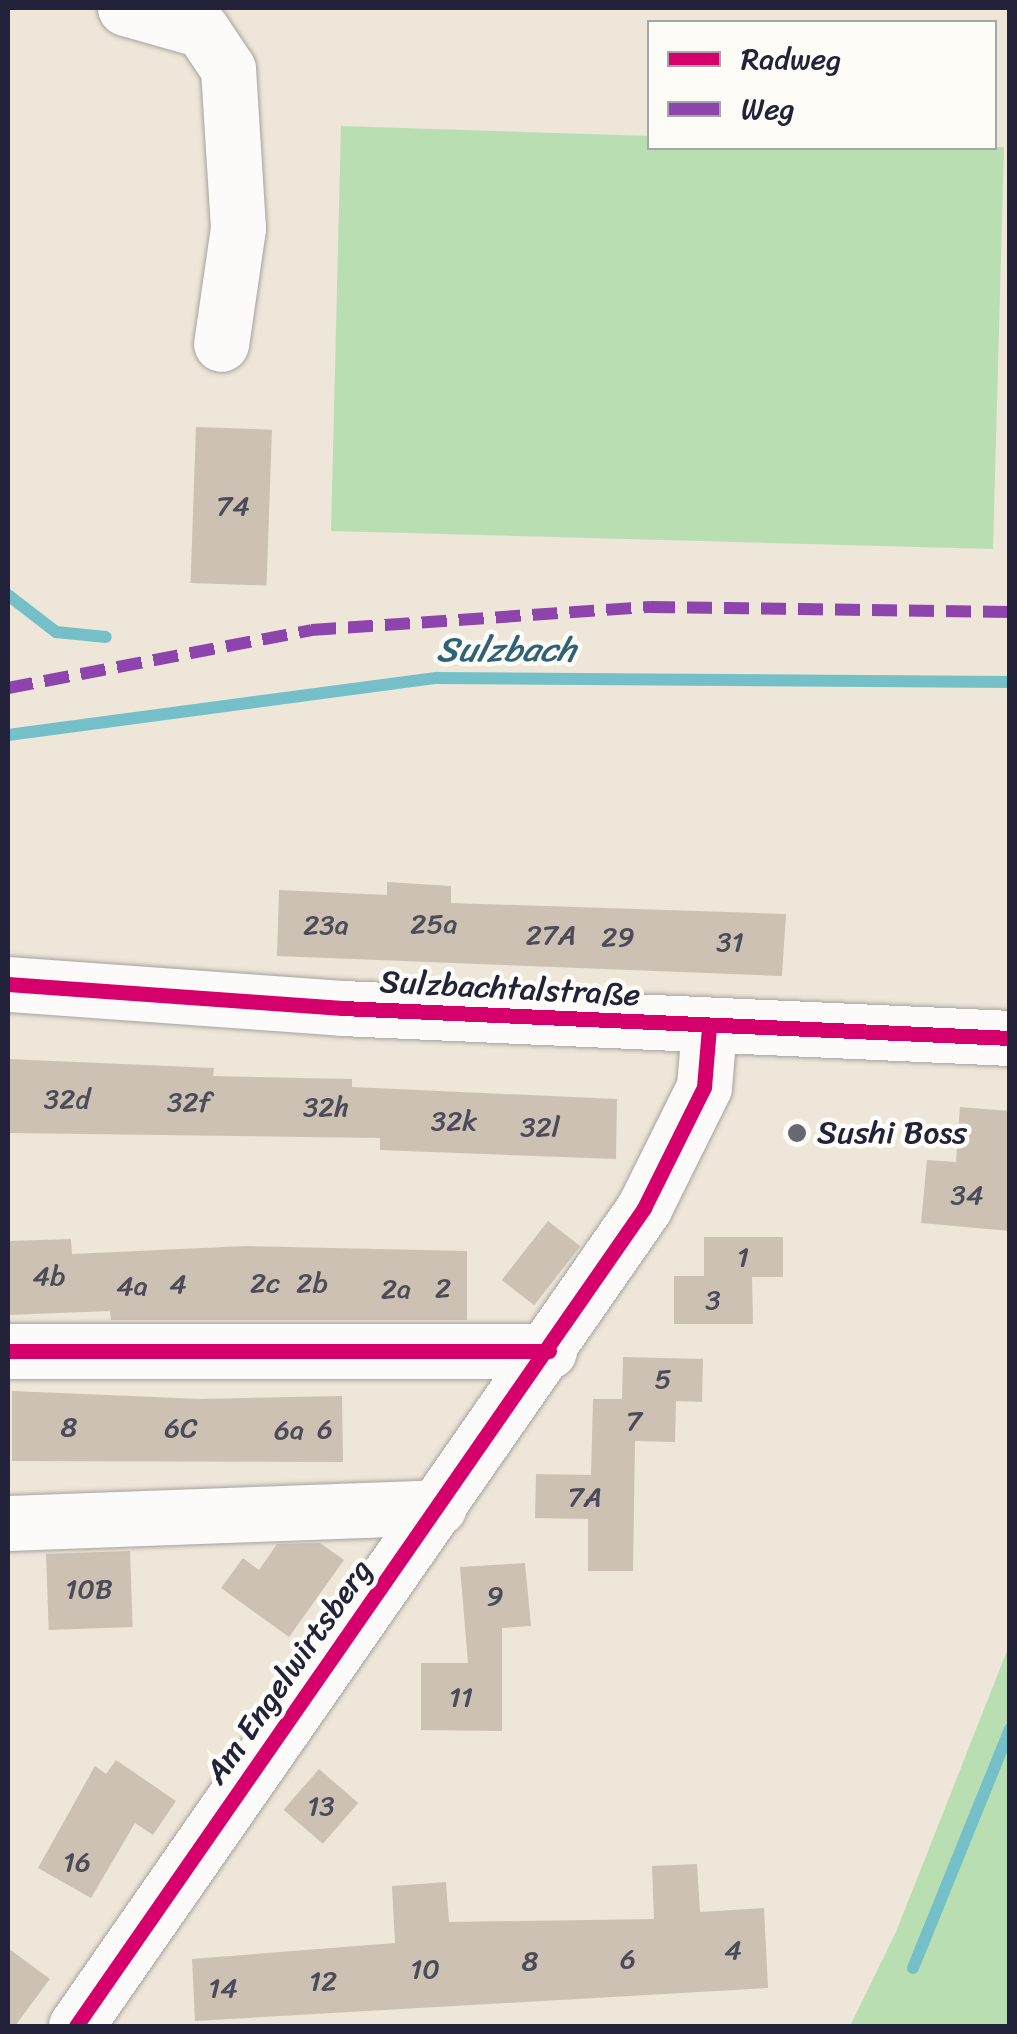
<!DOCTYPE html>
<html>
<head>
<meta charset="utf-8">
<style>
	body { margin:0 }
	#map { position:relative; width:1017px; height:2034px; overflow:hidden; background:#ede6d9; font-family:Sriracha,sans-serif }
	div>[style] { position:absolute }
	.green>* { inset:0; background:#b9deb2 }
	.stream>* { height:12px; margin:-6px; padding:0 6px; transform-origin:6px; border-radius:6px; background:#75c0c8 }
	.building>* { inset:0; background:#cdc1b4; transform-origin:0 0 }
	.roads { filter:drop-shadow(0 0 2px #a6a29e) drop-shadow(0 0 2px #a6a29e) }
	.minor>* { height:55px; margin:-27.5px; padding:0 27.5px; transform-origin:27.5px; border-radius:27.5px; background:#fcfbf9 }
	.major>* { height:55px; margin:-27.5px; padding:0 27.5px; transform-origin:27.5px; border-radius:27.5px; background:#fcfbf9 }
	.quiet>* { height:12px; margin-top:-6px; transform-origin:0; background:repeating-linear-gradient(90deg,#8e44ad 0 25px,transparent 0 37px) }
	.cycleway>* { height:15px; margin:-7.5px; padding:0 7.5px; transform-origin:7.5px; border-radius:7.5px; background:#d6006c }
	.dots>* { width:28px; height:28px; translate:-50% -50%; box-sizing:border-box; border:5px solid #fdfcf7; border-radius:50% }
	span { translate:-50% -50%; white-space:nowrap; text-align:center; line-height:1.15; -webkit-text-stroke:9px #fdfcf7; paint-order:stroke }
	.number-label { font-size:28px; color:#4d4a59 }
	.number-label span { -webkit-text-stroke-width:0 }
	.street-label { font-size:32px; color:#22223b }
	.poi-label { font-size:32px; color:#22223b }
	.left { translate:0 -50%; text-align:left }
	.water-label { font-size:35px; color:#306177; font-style:italic }
	.frame { position:absolute; inset:0; border:10px solid #22223b; pointer-events:none }
	.legend { position:absolute; left:647px; top:20px; width:350px; height:130px; box-sizing:border-box; background:#fdfcf7; border:2px solid #a5a5ac; margin:0; padding:12px 18px; list-style:none; font-size:30px; color:#22223b }
	.legend li { display:flex; align-items:center; gap:20px; height:50px }
	.legend b { width:50px; border:2px solid #a5a5ac }
</style>
</head>
<body>
<div id="map">
	<div class="green">
		<div style="clip-path:polygon(341px 126px,649px 136px,650px 148px,1004px 147px,993px 549px,331px 531px)"></div>
		<div style="clip-path:polygon(1009px 1646px,1009px 2026px,850px 2026px,896px 1932px)"></div>
	</div>
	<div class="stream">
		<div style="left:8px;top:595px;width:61px;rotate:37.6deg"></div>
		<div style="left:56px;top:632px;width:50px;rotate:5.7deg"></div>
		<div style="left:8px;top:735px;width:432px;rotate:-7.6deg"></div>
		<div style="left:436px;top:678px;width:574px;rotate:0.4deg"></div>
		<div style="left:913px;top:1968px;width:258px;rotate:-67.9deg"></div>
	</div>
	<div class="building">
		<div style="left:196px;top:427px;width:76px;height:156px;rotate:2deg"></div>
		<div style="clip-path:polygon(387px 882px,451px 886px,451px 903px,786px 914px,782px 976px,277px 956px,279px 890px,387px 895px)"></div>
		<div style="clip-path:polygon(8px 1059px,214px 1068px,213px 1076px,352px 1079px,352px 1087px,617px 1099px,616px 1159px,380px 1150px,380px 1138px,8px 1133px)"></div>
		<div style="clip-path:polygon(960px 1107px,1010px 1111px,1010px 1231px,921px 1223px,927px 1160px,956px 1162px)"></div>
		<div style="left:548px;top:1221px;width:41px;height:75px;rotate:38deg"></div>
		<div style="clip-path:polygon(704px 1237px,783px 1237px,783px 1277px,752px 1277px,753px 1324px,674px 1324px,674px 1276px,704px 1276px)"></div>
		<div style="clip-path:polygon(71px 1239px,72px 1254px,246px 1246px,467px 1251px,467px 1320px,111px 1320px,110px 1311px,8px 1315px,8px 1241px)"></div>
		<div style="clip-path:polygon(623px 1357px,703px 1359px,702px 1402px,676px 1401px,675px 1442px,635px 1441px,633px 1571px,588px 1571px,588px 1519px,535px 1518px,536px 1474px,591px 1475px,593px 1399px,622px 1399px)"></div>
		<div style="clip-path:polygon(12px 1391px,201px 1399px,342px 1396px,343px 1462px,12px 1461px)"></div>
		<div style="clip-path:polygon(320px 1543px,344px 1560px,289px 1637px,221px 1588px,243px 1558px,259px 1570px,277px 1544px)"></div>
		<div style="left:130px;top:1551px;width:76px;height:84px;rotate:88deg"></div>
		<div style="clip-path:polygon(525px 1563px,531px 1626px,502px 1628px,502px 1731px,421px 1730px,421px 1663px,468px 1663px,460px 1567px)"></div>
		<div style="clip-path:polygon(116px 1760px,176px 1801px,153px 1835px,135px 1823px,91px 1898px,38px 1868px,95px 1766px,106px 1774px)"></div>
		<div style="left:319px;top:1769px;width:52px;height:54px;rotate:41deg"></div>
		<div style="clip-path:polygon(697px 1864px,700px 1912px,764px 1908px,768px 1988px,195px 2021px,192px 1959px,395px 1943px,392px 1886px,446px 1882px,449px 1922px,654px 1919px,652px 1866px)"></div>
		<div style="clip-path:polygon(8px 1948px,50px 1979px,15px 2026px,8px 2026px)"></div>
	</div>
	<div class="roads">
		<div class="minor">
			<div style="left:125px;top:8px;width:80px;rotate:15.9deg"></div>
			<div style="left:202px;top:30px;width:47px;rotate:56.3deg"></div>
			<div style="left:228px;top:69px;width:159px;rotate:86.4deg"></div>
			<div style="left:238px;top:228px;width:117px;rotate:98.3deg"></div>
			<div style="left:8px;top:1351px;width:541px"></div>
			<div style="left:8px;top:1523px;width:431px;rotate:-2.1deg"></div>
			<div style="left:76px;top:2026px;width:996px;rotate:-55.22deg"></div>
			<div style="left:644px;top:1208px;width:135px;rotate:-63.6deg"></div>
			<div style="left:704px;top:1087px;width:60px;rotate:-85.2deg"></div>
		</div>
		<div class="major">
			<div style="left:8px;top:984px;width:335px;rotate:4.1deg"></div>
			<div style="left:342px;top:1008px;width:669px;rotate:2.57deg"></div>
		</div>
	</div>
	<div class="quiet">
		<div style="left:8px;top:688px;width:309px;rotate:-10.8deg"></div>
		<div style="left:311px;top:630px;width:340px;rotate:-3.9deg"></div>
		<div style="left:650px;top:607px;width:360px;rotate:0.8deg"></div>
	</div>
	<div class="cycleway">
		<div style="left:8px;top:984px;width:335px;rotate:4.1deg"></div>
		<div style="left:342px;top:1008px;width:669px;rotate:2.57deg"></div>
		<div style="left:8px;top:1351px;width:541px"></div>
		<div style="left:76px;top:2026px;width:996px;rotate:-55.22deg"></div>
		<div style="left:644px;top:1208px;width:135px;rotate:-63.6deg"></div>
		<div style="left:704px;top:1087px;width:60px;rotate:-85.2deg"></div>
	</div>
	<div class="dots">
		<div style="left:797px;top:1133px;background:#696772"></div>
	</div>
	<div class="number-label">
		<span style="left:233px;top:506px">74</span>
		<span style="left:434px;top:924px">25a</span>
		<span style="left:326px;top:925px">23a</span>
		<span style="left:551px;top:935px">27A</span>
		<span style="left:618px;top:937px">29</span>
		<span style="left:730px;top:942px">31</span>
		<span style="left:67px;top:1099px">32d</span>
		<span style="left:189px;top:1102px">32f</span>
		<span style="left:326px;top:1107px">32h</span>
		<span style="left:454px;top:1121px">32k</span>
		<span style="left:540px;top:1127px">32l</span>
		<span style="left:967px;top:1195px">34</span>
		<span style="left:743px;top:1257px">1</span>
		<span style="left:49px;top:1276px">4b</span>
		<span style="left:265px;top:1283px">2c</span>
		<span style="left:312px;top:1283px">2b</span>
		<span style="left:178px;top:1284px">4</span>
		<span style="left:132px;top:1286px">4a</span>
		<span style="left:443px;top:1288px">2</span>
		<span style="left:396px;top:1289px">2a</span>
		<span style="left:713px;top:1300px">3</span>
		<span style="left:663px;top:1379px">5</span>
		<span style="left:634px;top:1421px">7</span>
		<span style="left:69px;top:1427px">8</span>
		<span style="left:181px;top:1428px">6C</span>
		<span style="left:325px;top:1429px">6</span>
		<span style="left:289px;top:1430px">6a</span>
		<span style="left:585px;top:1497px">7A</span>
		<span style="left:89px;top:1589px">10B</span>
		<span style="left:495px;top:1596px">9</span>
		<span style="left:461px;top:1697px">11</span>
		<span style="left:321px;top:1806px">13</span>
		<span style="left:77px;top:1862px">16</span>
		<span style="left:733px;top:1950px">4</span>
		<span style="left:628px;top:1959px">6</span>
		<span style="left:530px;top:1961px">8</span>
		<span style="left:425px;top:1969px">10</span>
		<span style="left:323px;top:1981px">12</span>
		<span style="left:223px;top:1988px">14</span>
	</div>
	<div class="street-label">
		<span style="left:510px;top:989px;rotate:3deg">Sulzbachtalstraße</span>
		<span style="left:289px;top:1672px;rotate:-55deg">Am Engelwirtsberg</span>
	</div>
	<div class="poi-label">
		<span class="left" style="left:817px;top:1133px">Sushi Boss</span>
	</div>
	<div class="water-label">
		<span style="left:506px;top:649px">Sulzbach</span>
	</div>
	<div class="frame"></div>
	<ul class="legend">
	<li><b style="height:12px;background:#d6006c"></b>Radweg</li>
	<li><b style="height:12px;background:#8e44ad"></b>Weg</li>
	</ul>
</div>
</body>
</html>
